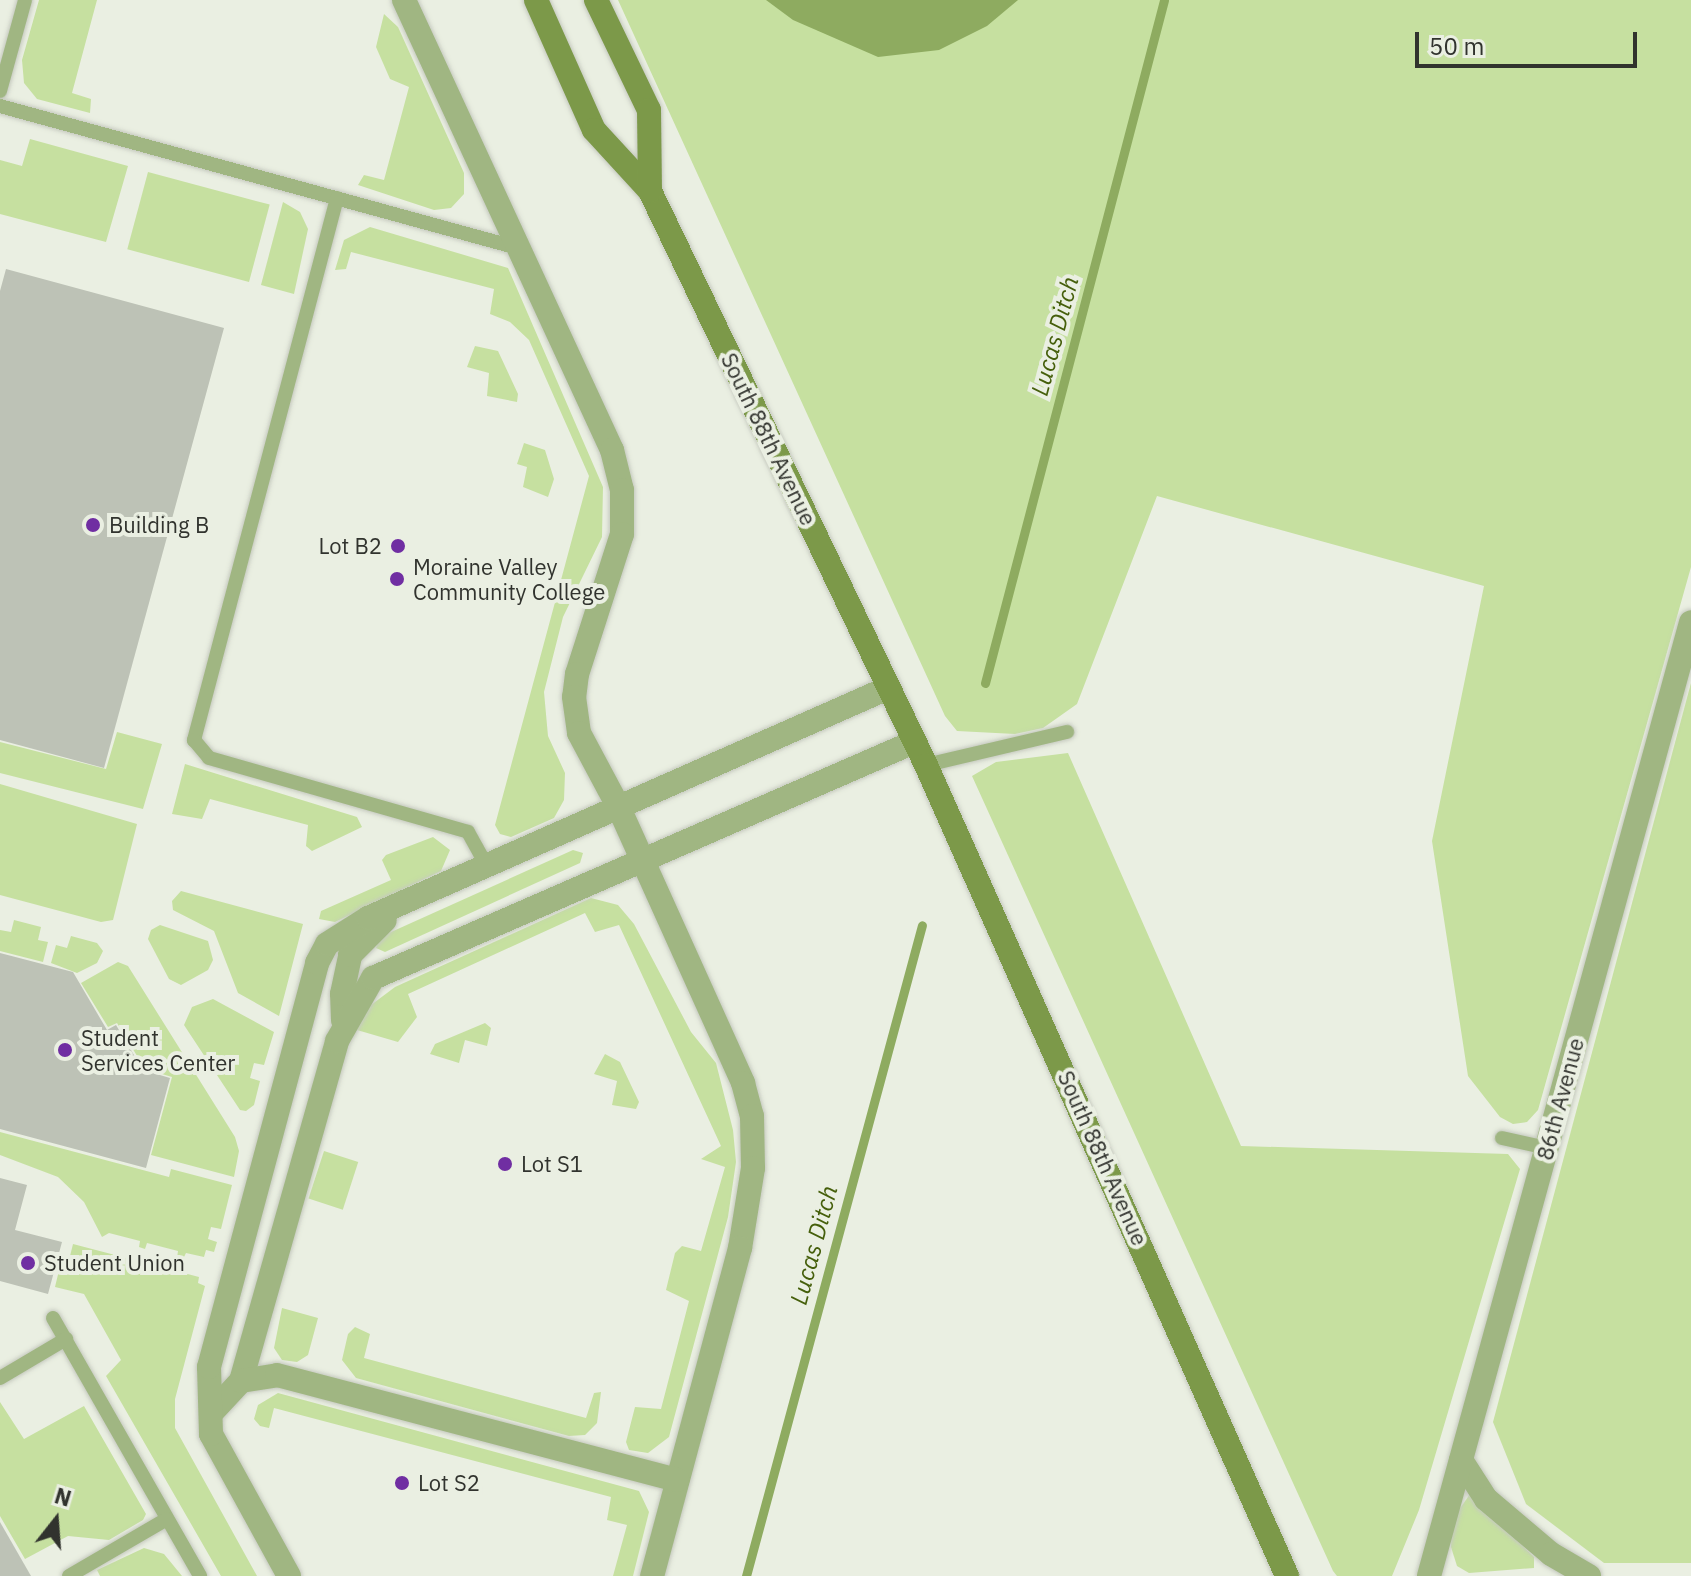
<!DOCTYPE html>
<html>
<head>
<meta charset="utf-8">
<style>
	body { margin:0 }
	#map { position:relative; width:1691px; height:1576px; overflow:hidden; background:#eaefe2; font-family:"IBM Plex Sans",sans-serif }
	div>[style] { position:absolute }
	.green>* { inset:0; background:#c6e0a0; transform-origin:0 0 }
	.water>* { inset:0; background:#8eab60 }
	.stream>* { height:9px; margin:-4.5px; padding:0 4.5px; transform-origin:4.5px; border-radius:4.5px; background:#8eab60 }
	.building>* { inset:0; background:#bdc2b6 }
	.roads { filter:drop-shadow(0 0 2px #c5c9be) drop-shadow(0 0 2px #c5c9be) }
	.lane>* { height:14px; margin:-7px; padding:0 7px; transform-origin:7px; border-radius:7px; background:#a0b682 }
	.street>* { height:24px; margin:-12px; padding:0 12px; transform-origin:12px; border-radius:12px; background:#a0b682 }
	.secondary>* { height:24px; margin:-12px; padding:0 12px; transform-origin:12px; border-radius:12px; background:#7c9949 }
	.dots>* { width:22px; height:22px; translate:-50% -50%; box-sizing:border-box; border:4px solid #eaefe2; border-radius:50% }
	span { translate:-50% -50%; white-space:nowrap; text-align:center; line-height:1.15; -webkit-text-stroke:8px #eaefe2; paint-order:stroke }
	.street-label { font-size:22px; color:#31332e }
	.poi-label { font-size:22px; color:#31332e }
	.left { translate:0 -50%; text-align:left }
	.right { translate:-100% -50%; text-align:right }
	.water-label { font-size:24px; color:#455f0b; font-style:italic }
	.north { position:absolute; left:16px; top:1480px; width:80px; height:80px; -webkit-text-stroke:6px #eaefe2; paint-order:stroke; rotate:17deg; font-size:22px; font-weight:700; line-height:32px; text-align:center; color:#31332e }
	.north::after { content:''; display:block; margin:auto; width:28px; height:36px; background:#31332e; clip-path:polygon(50% 0,100% 100%,50% 72%,0 100%) }
	.scale { position:absolute; left:1415px; top:32px; width:222px; height:36px; box-sizing:border-box; border:4px solid #31332e; border-top:0; padding-left:10px; font-size:24px; line-height:28px; white-space:nowrap; color:#31332e; -webkit-text-stroke:6px #eaefe2; paint-order:stroke }
</style>
</head>
<body>
<div id="map">
	<div class="green">
		<div style="clip-path:polygon(39px 0,97px 0,72px 93px,91px 99px,90px 113px,37px 99px,24px 83px,22px 60px)"></div>
		<div style="clip-path:polygon(618px 0,1691px 0,1691px 567px,1538px 1110px,1527px 1122px,1513px 1124px,1500px 1117px,1468px 1076px,1432px 841px,1484px 586px,1157px 496px,1077px 704px,1043px 728px,1015px 734px,957px 731px,945px 716px)"></div>
		<div style="clip-path:polygon(384px 14px,398px 27px,464px 173px,464px 194px,451px 208px,434px 210px,358px 185px,364px 175px,384px 180px,409px 87px,390px 79px,376px 47px)"></div>
		<div style="clip-path:polygon(30px 139px,128px 166px,106px 242px,0 214px,0 160px,22px 166px)"></div>
		<div style="left:148px;top:172px;width:126px;height:80px;rotate:15deg"></div>
		<div style="clip-path:polygon(283px 202px,300px 212px,308px 229px,294px 294px,261px 285px)"></div>
		<div style="clip-path:polygon(370px 227px,508px 268px,603px 487px,602px 537px,563px 617px,544px 692px,548px 736px,565px 773px,564px 800px,554px 818px,511px 837px,500px 834px,495px 825px,589px 476px,529px 340px,510px 322px,490px 314px,494px 289px,351px 252px,346px 269px,335px 270px,344px 240px)"></div>
		<div style="clip-path:polygon(475px 346px,498px 351px,518px 394px,517px 402px,487px 396px,489px 373px,467px 367px)"></div>
		<div style="clip-path:polygon(524px 443px,545px 450px,554px 479px,548px 497px,523px 487px,527px 467px,517px 464px)"></div>
		<div style="clip-path:polygon(1691px 683px,1691px 1563px,1604px 1563px,1526px 1504px,1493px 1422px)"></div>
		<div style="clip-path:polygon(117px 732px,162px 744px,143px 809px,0 773px,0 742px,106px 769px)"></div>
		<div style="clip-path:polygon(1068px 753px,1241px 1146px,1508px 1154px,1520px 1169px,1419px 1510px,1392px 1576px,1337px 1576px,1333px 1571px,972px 776px,996px 762px)"></div>
		<div style="clip-path:polygon(185px 764px,357px 817px,362px 827px,312px 851px,306px 846px,308px 825px,210px 799px,202px 819px,172px 814px)"></div>
		<div style="clip-path:polygon(0 784px,137px 824px,113px 920px,101px 922px,0 895px)"></div>
		<div style="clip-path:polygon(433px 837px,450px 850px,441px 871px,335px 922px,319px 919px,321px 911px,391px 880px,382px 860px,386px 855px)"></div>
		<div style="clip-path:polygon(573px 850px,583px 853px,580px 863px,385px 952px,376px 948px,380px 937px)"></div>
		<div style="clip-path:polygon(181px 891px,303px 924px,279px 1016px,238px 993px,214px 931px,173px 910px,172px 901px)"></div>
		<div style="clip-path:polygon(591px 898px,618px 905px,634px 924px,691px 1032px,716px 1063px,733px 1130px,736px 1162px,728px 1217px,669px 1437px,648px 1453px,629px 1450px,626px 1442px,635px 1407px,661px 1409px,689px 1301px,666px 1290px,675px 1253px,682px 1246px,701px 1251px,725px 1167px,701px 1159px,721px 1146px,619px 925px,595px 932px,585px 913px,408px 994px,417px 1017px,398px 1042px,357px 1030px,371px 1005px,395px 987px)"></div>
		<div style="clip-path:polygon(14px 920px,41px 927px,38px 940px,48px 942px,43px 962px,0 951px,0 930px,11px 932px)"></div>
		<div style="clip-path:polygon(160px 925px,208px 941px,213px 960px,208px 970px,181px 985px,169px 979px,148px 939px,151px 930px)"></div>
		<div style="clip-path:polygon(71px 936px,97px 943px,103px 951px,97px 963px,77px 973px,51px 963px,56px 945px,67px 948px)"></div>
		<div style="clip-path:polygon(118px 962px,128px 966px,235px 1137px,239px 1151px,234px 1177px,151px 1155px,172px 1077px,145px 1069px,117px 1023px,108px 1027px,81px 983px)"></div>
		<div style="clip-path:polygon(213px 999px,274px 1032px,264px 1065px,254px 1063px,250px 1078px,260px 1081px,254px 1105px,246px 1111px,240px 1110px,184px 1025px,192px 1007px)"></div>
		<div style="clip-path:polygon(485px 1023px,491px 1028px,487px 1046px,465px 1040px,459px 1063px,430px 1054px,435px 1044px)"></div>
		<div style="clip-path:polygon(605px 1054px,620px 1062px,639px 1102px,636px 1109px,612px 1105px,617px 1081px,594px 1074px)"></div>
		<div style="clip-path:polygon(0 1132px,169px 1177px,171px 1169px,232px 1185px,221px 1229px,211px 1227px,208px 1239px,217px 1242px,214px 1252px,206px 1250px,204px 1257px,186px 1253px,183px 1259px,177px 1258px,178px 1251px,147px 1243px,145px 1249px,139px 1247px,140px 1241px,109px 1233px,102px 1237px,84px 1202px,58px 1177px,0 1155px)"></div>
		<div style="left:324px;top:1151px;width:36px;height:50px;rotate:18deg"></div>
		<div style="clip-path:polygon(73px 1244px,199px 1277px,198px 1283px,205px 1286px,175px 1399px,175px 1428px,257px 1576px,221px 1576px,106px 1376px,121px 1360px,84px 1294px,55px 1287px,61px 1262px,68px 1264px)"></div>
		<div style="clip-path:polygon(282px 1308px,318px 1318px,308px 1355px,297px 1362px,282px 1360px,274px 1348px)"></div>
		<div style="clip-path:polygon(355px 1327px,370px 1334px,364px 1358px,586px 1418px,594px 1393px,601px 1392px,597px 1423px,585px 1435px,569px 1436px,356px 1378px,342px 1360px,348px 1334px)"></div>
		<div style="clip-path:polygon(278px 1393px,639px 1491px,649px 1512px,633px 1576px,613px 1576px,627px 1525px,607px 1520px,611px 1497px,274px 1408px,269px 1428px,260px 1426px,254px 1419px,258px 1405px)"></div>
		<div style="clip-path:polygon(0 1402px,24px 1439px,84px 1406px,146px 1514px,143px 1520px,109px 1540px,68px 1536px,25px 1559px,0 1516px)"></div>
		<div style="clip-path:polygon(1470px 1494px,1534px 1557px,1534px 1568px,1469px 1573px,1457px 1566px,1451px 1547px,1452px 1520px)"></div>
		<div style="clip-path:polygon(144px 1548px,164px 1554px,182px 1576px,100px 1576px,97px 1570px)"></div>
	</div>
	<div class="water">
		<div style="clip-path:polygon(766px 0,1018px 0,987px 26px,939px 50px,878px 57px,793px 20px)"></div>
	</div>
	<div class="stream">
		<div style="left:985px;top:683px;width:706px;rotate:-75.31deg"></div>
		<div style="left:746px;top:1576px;width:674px;rotate:-74.87deg"></div>
	</div>
	<div class="building">
		<div style="clip-path:polygon(6px 269px,224px 328px,104px 768px,0 740px,0 291px)"></div>
		<div style="clip-path:polygon(0 953px,73px 972px,107px 1030px,116px 1025px,143px 1070px,170px 1078px,146px 1168px,0 1129px)"></div>
		<div style="clip-path:polygon(0 1178px,27px 1185px,15px 1230px,62px 1242px,48px 1294px,0 1281px)"></div>
		<div style="clip-path:polygon(0 1522px,31px 1576px,0 1576px)"></div>
	</div>
	<div class="roads">
		<div class="lane">
			<div style="left:0;top:91px;width:94px;rotate:-74.6deg"></div>
			<div style="left:0;top:106px;width:537px;rotate:15.33deg"></div>
			<div style="left:337px;top:198px;width:561px;rotate:104.78deg"></div>
			<div style="left:194px;top:740px;width:23px;rotate:50deg"></div>
			<div style="left:209px;top:758px;width:269px;rotate:15.9deg"></div>
			<div style="left:468px;top:832px;width:39px;rotate:61deg"></div>
			<div style="left:926px;top:765px;width:145px;rotate:-13.2deg"></div>
			<div style="left:1502px;top:1138px;width:46px;rotate:12.5deg"></div>
			<div style="left:53px;top:1318px;width:297px;rotate:60.3deg"></div>
			<div style="left:0;top:1378px;width:77px;rotate:-30.6deg"></div>
			<div style="left:69px;top:1576px;width:113px;rotate:-30.2deg"></div>
		</div>
		<div class="street">
			<div style="left:404px;top:0;width:496px;rotate:65.2deg"></div>
			<div style="left:612px;top:450px;width:41px;rotate:76deg"></div>
			<div style="left:622px;top:490px;width:44px;rotate:90deg"></div>
			<div style="left:622px;top:534px;width:147px;rotate:107.8deg"></div>
			<div style="left:577px;top:674px;width:23px;rotate:97deg"></div>
			<div style="left:574px;top:697px;width:36px;rotate:82deg"></div>
			<div style="left:579px;top:733px;width:85px;rotate:61.9deg"></div>
			<div style="left:619px;top:808px;width:302px;rotate:65.7deg"></div>
			<div style="left:743px;top:1083px;width:34px;rotate:75deg"></div>
			<div style="left:752px;top:1116px;width:52px;rotate:88.9deg"></div>
			<div style="left:753px;top:1168px;width:81px;rotate:99.2deg"></div>
			<div style="left:740px;top:1248px;width:340px;rotate:105deg"></div>
			<div style="left:343px;top:1020px;width:26px;rotate:-92deg"></div>
			<div style="left:342px;top:994px;width:40px;rotate:-78deg"></div>
			<div style="left:350px;top:955px;width:49px;rotate:-45deg"></div>
			<div style="left:241px;top:1381px;width:353px;rotate:-74.2deg"></div>
			<div style="left:337px;top:1041px;width:73px;rotate:-60.3deg"></div>
			<div style="left:373px;top:978px;width:590px;rotate:-23.57deg"></div>
			<div style="left:214px;top:1410px;width:40px;rotate:-47deg"></div>
			<div style="left:241px;top:1381px;width:36px;rotate:-9deg"></div>
			<div style="left:277px;top:1375px;width:414px;rotate:14.7deg"></div>
			<div style="left:1461px;top:1460px;width:46px;rotate:57.3deg"></div>
			<div style="left:1486px;top:1499px;width:85px;rotate:40.2deg"></div>
			<div style="left:1551px;top:1554px;width:44px;rotate:30.1deg"></div>
			<div style="left:289px;top:1576px;width:162px;rotate:-118.8deg"></div>
			<div style="left:211px;top:1434px;width:67px;rotate:-91.7deg"></div>
			<div style="left:209px;top:1367px;width:418px;rotate:-75deg"></div>
			<div style="left:317px;top:963px;width:21px;rotate:-62deg"></div>
			<div style="left:327px;top:944px;width:49px;rotate:-32.4deg"></div>
			<div style="left:368px;top:918px;width:569px;rotate:-23.86deg"></div>
			<div style="left:1429px;top:1576px;width:989px;rotate:-74.64deg"></div>
		</div>
		<div class="secondary">
			<div style="left:536px;top:0;width:142px;rotate:66deg"></div>
			<div style="left:594px;top:130px;width:83px;rotate:47.4deg"></div>
			<div style="left:650px;top:191px;width:637px;rotate:64.32deg"></div>
			<div style="left:926px;top:765px;width:888px;rotate:66deg"></div>
			<div style="left:596px;top:0;width:122px;rotate:64.3deg"></div>
			<div style="left:649px;top:110px;width:81px;rotate:89.3deg"></div>
		</div>
	</div>
	<div class="dots">
		<div style="left:93px;top:525px;background:#702ea2"></div>
		<div style="left:398px;top:546px;background:#702ea2"></div>
		<div style="left:397px;top:579px;background:#702ea2"></div>
		<div style="left:65px;top:1050px;background:#702ea2"></div>
		<div style="left:505px;top:1164px;background:#702ea2"></div>
		<div style="left:28px;top:1263px;background:#702ea2"></div>
		<div style="left:402px;top:1483px;background:#702ea2"></div>
	</div>
	<div class="street-label">
		<span style="left:769px;top:439px;rotate:64deg">South 88th Avenue</span>
		<span style="left:1560px;top:1099px;rotate:-75deg">86th Avenue</span>
		<span style="left:1103px;top:1158px;rotate:66deg">South 88th Avenue</span>
	</div>
	<div class="poi-label">
		<span class="left" style="left:109px;top:525px">Building B</span>
		<span class="right" style="left:382px;top:546px">Lot B2</span>
		<span class="left" style="left:413px;top:579px">Moraine Valley<br>Community College</span>
		<span class="left" style="left:81px;top:1050px">Student<br>Services Center</span>
		<span class="left" style="left:521px;top:1164px">Lot S1</span>
		<span class="left" style="left:44px;top:1263px">Student Union</span>
		<span class="left" style="left:418px;top:1483px">Lot S2</span>
	</div>
	<div class="water-label">
		<span style="left:1055px;top:336px;rotate:-75deg">Lucas Ditch</span>
		<span style="left:814px;top:1245px;rotate:-75deg">Lucas Ditch</span>
	</div>
	<div class="north">N</div>
	<div class="scale">50 m</div>
</div>
</body>
</html>
